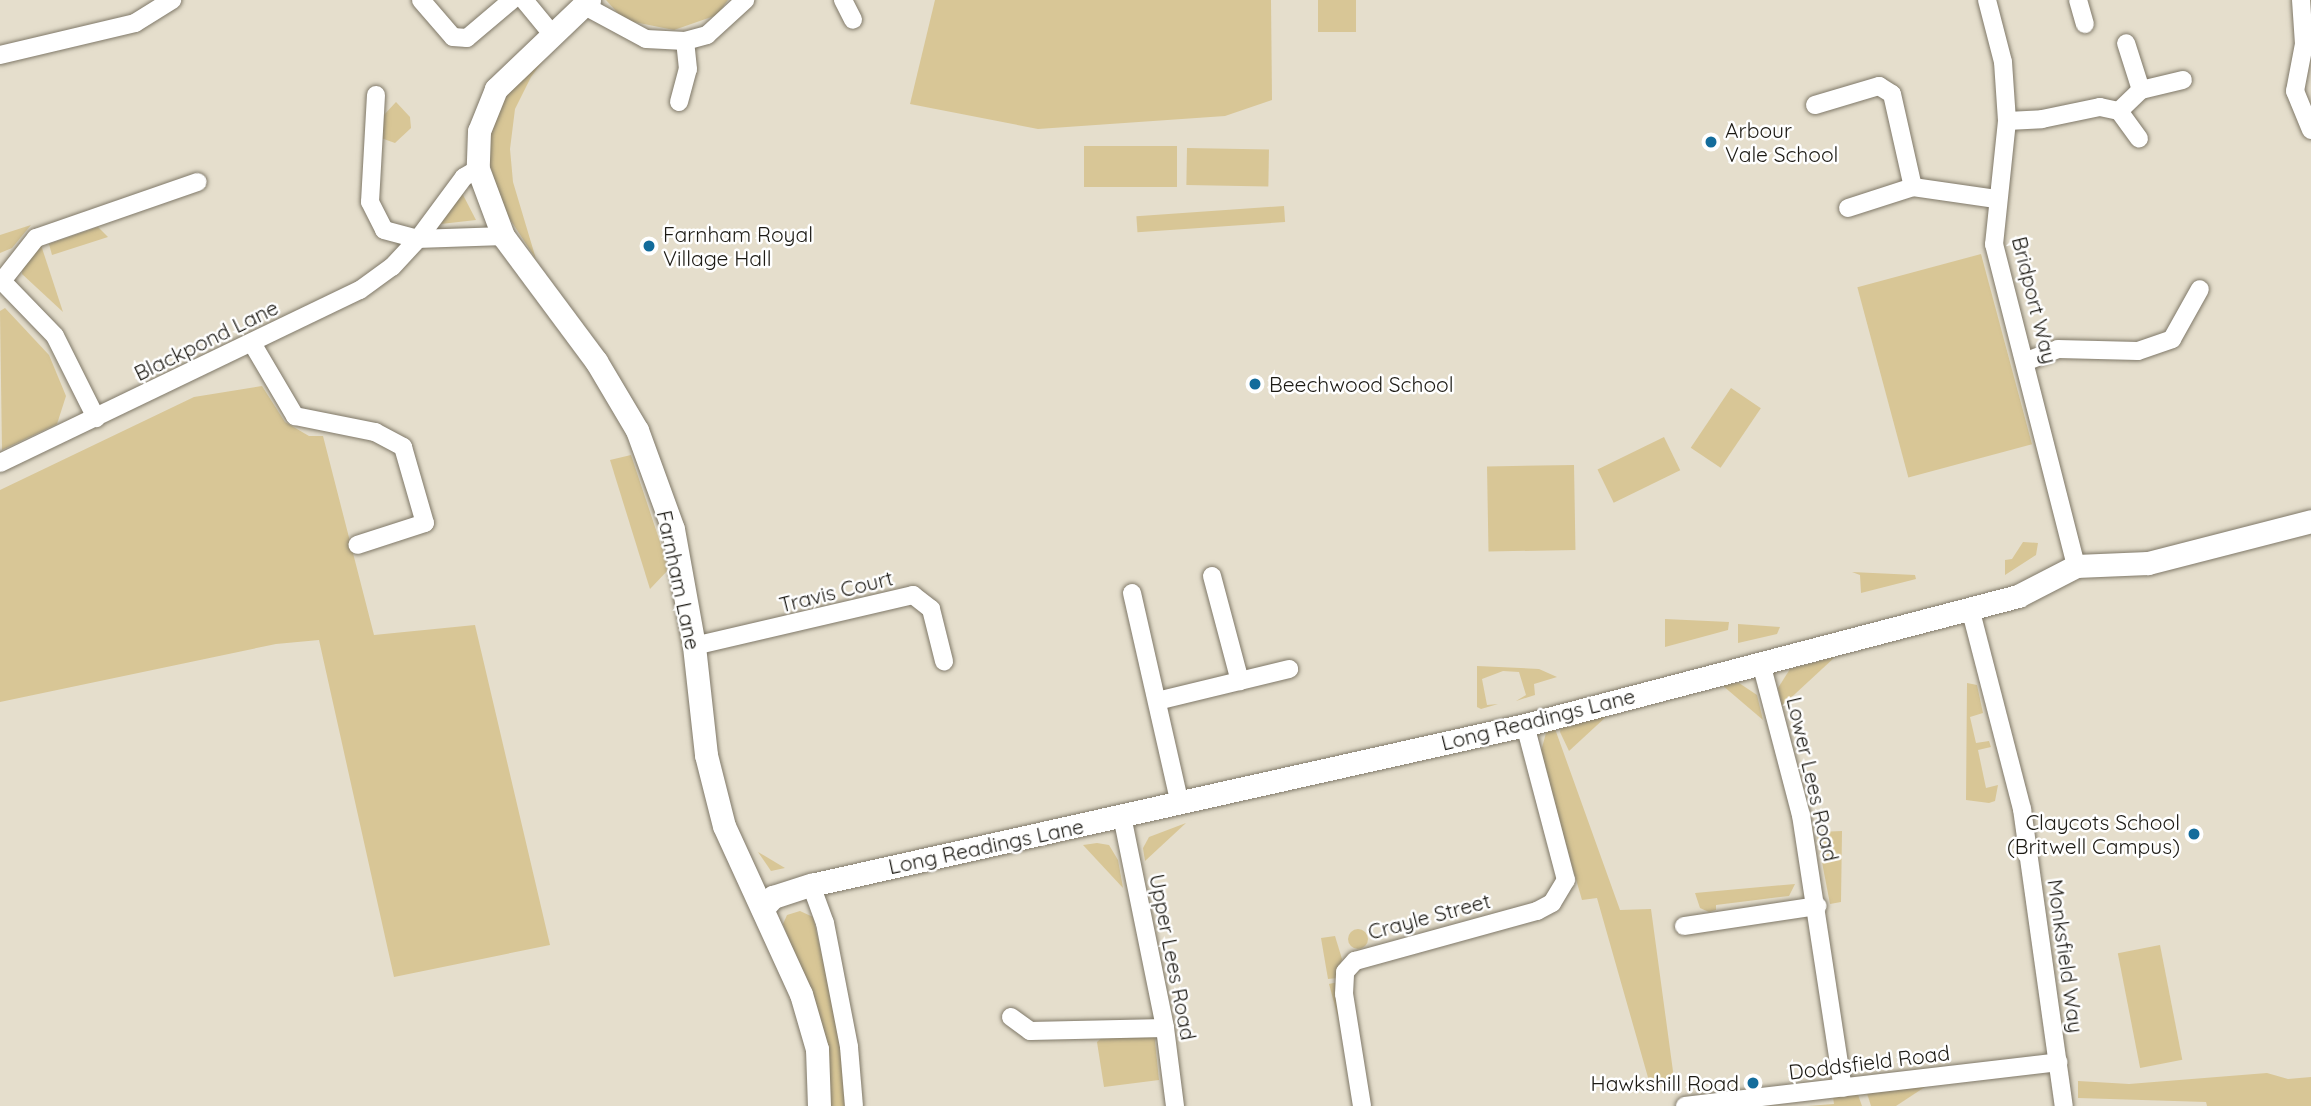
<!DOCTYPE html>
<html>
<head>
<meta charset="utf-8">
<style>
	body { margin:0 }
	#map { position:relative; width:2311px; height:1106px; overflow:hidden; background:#e5decc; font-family:Quicksand,sans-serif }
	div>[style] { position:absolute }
	.green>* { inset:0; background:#d8c696; transform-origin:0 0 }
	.round { border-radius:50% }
	.roads { filter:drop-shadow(0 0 2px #7f7868) drop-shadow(0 0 2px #7f7868) }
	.minor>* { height:18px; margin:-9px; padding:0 9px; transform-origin:9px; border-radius:9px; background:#fff }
	.tertiary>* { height:23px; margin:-11.5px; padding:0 11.5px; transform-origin:11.5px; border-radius:11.5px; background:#fff }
	.dots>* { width:19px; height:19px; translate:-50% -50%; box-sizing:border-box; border:4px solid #fff; border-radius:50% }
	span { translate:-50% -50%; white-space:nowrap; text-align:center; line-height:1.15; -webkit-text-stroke:5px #fff; paint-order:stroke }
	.poi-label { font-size:21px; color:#1c1a14 }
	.left { translate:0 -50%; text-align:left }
	.right { translate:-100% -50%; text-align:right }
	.street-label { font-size:21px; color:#1c1a14 }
</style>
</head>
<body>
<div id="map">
	<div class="green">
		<div style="clip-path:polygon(606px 0,728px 0,717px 15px,674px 30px,624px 20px)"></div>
		<div style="clip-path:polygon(935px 0,1271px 0,1272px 100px,1225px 116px,1038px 129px,910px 104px)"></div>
		<div style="left:1318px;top:0;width:38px;height:32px"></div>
		<div style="clip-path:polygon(567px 29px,531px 77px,515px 109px,510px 149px,513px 182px,536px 259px,504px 210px,487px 156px,488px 136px,503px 96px)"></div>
		<div style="clip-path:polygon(396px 102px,410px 117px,411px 128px,395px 143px,381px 138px,383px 116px)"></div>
		<div style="left:1177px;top:146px;width:41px;height:93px;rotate:90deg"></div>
		<div style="left:1187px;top:148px;width:82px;height:37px;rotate:1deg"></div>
		<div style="clip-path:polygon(462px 193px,476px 220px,441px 224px)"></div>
		<div style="left:1284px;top:206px;width:16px;height:148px;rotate:86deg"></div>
		<div style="clip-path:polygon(31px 225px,12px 248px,0 253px,0 235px)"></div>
		<div style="clip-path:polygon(98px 227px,108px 237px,52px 255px,49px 244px)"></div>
		<div style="clip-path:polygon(40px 242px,63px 312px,22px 274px,23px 261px)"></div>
		<div style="left:1981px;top:254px;width:197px;height:128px;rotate:75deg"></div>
		<div style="clip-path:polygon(5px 308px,49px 355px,66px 396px,57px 424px,2px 450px,0 311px)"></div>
		<div style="clip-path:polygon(262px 386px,285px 422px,309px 436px,323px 436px,374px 635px,475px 625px,550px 945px,394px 977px,319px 640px,276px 644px,0 702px,0 490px,194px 397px)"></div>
		<div style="left:1731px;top:388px;width:36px;height:72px;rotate:34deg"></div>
		<div style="left:1664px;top:437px;width:37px;height:74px;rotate:64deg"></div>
		<div style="clip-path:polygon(631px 455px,669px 569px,650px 589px,610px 460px)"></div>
		<div style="left:1574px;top:465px;width:85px;height:87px;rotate:89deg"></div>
		<div style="clip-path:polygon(2023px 542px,2038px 543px,2036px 555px,2005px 575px,2005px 560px,2012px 559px)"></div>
		<div style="clip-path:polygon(1852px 572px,1915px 575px,1916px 579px,1861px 593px,1860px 575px)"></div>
		<div style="clip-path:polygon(1665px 619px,1729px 622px,1728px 630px,1665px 647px)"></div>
		<div style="clip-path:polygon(1738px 624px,1780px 627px,1777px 634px,1738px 643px)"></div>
		<div style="clip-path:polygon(1835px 657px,1782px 706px,1778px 688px,1790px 669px)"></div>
		<div style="clip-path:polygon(1477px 666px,1539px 669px,1557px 677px,1534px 684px,1535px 695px,1516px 701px,1526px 695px,1519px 672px,1503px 671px,1482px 679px,1487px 705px,1498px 704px,1481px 709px,1477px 707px)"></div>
		<div style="clip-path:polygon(1739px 683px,1757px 695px,1763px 720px,1722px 685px)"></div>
		<div style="clip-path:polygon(1967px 683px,1977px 685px,1983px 713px,1970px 717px,1976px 743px,1989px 741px,1991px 747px,1978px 750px,1986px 788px,1998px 785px,1995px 801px,1989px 803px,1966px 800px)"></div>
		<div style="clip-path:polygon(1604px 712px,1608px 715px,1569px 751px,1560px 732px,1562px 724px)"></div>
		<div style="clip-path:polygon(1554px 726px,1620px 910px,1651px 909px,1675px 1086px,1651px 1088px,1597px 898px,1582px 900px,1540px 755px,1546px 733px)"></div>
		<div style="clip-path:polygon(1186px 823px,1145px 861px,1143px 848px,1149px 837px)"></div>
		<div style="clip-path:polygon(1842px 831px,1841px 902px,1830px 904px,1817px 836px,1819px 832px)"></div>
		<div style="clip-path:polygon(1097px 843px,1109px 845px,1118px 860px,1123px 888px,1083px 845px)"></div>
		<div style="clip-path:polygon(758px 852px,785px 868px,771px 871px)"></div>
		<div style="clip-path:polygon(1795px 884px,1789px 896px,1716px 905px,1716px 910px,1709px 912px,1700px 908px,1695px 893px)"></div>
		<div style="clip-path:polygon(800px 911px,813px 917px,839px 1031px,851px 1106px,831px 1106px,819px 1017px,783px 924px,787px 915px)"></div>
		<div class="round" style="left:1348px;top:929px;width:20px;height:20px"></div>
		<div style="clip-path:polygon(1335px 936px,1342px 959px,1337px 978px,1328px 979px,1321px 938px)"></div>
		<div style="left:2160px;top:945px;width:117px;height:43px;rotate:79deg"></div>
		<div style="clip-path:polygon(1338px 982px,1345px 1043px,1329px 984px)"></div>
		<div style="clip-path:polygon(1154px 1032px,1159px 1080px,1104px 1087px,1097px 1042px,1106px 1034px)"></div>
		<div style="clip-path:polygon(2267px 1073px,2288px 1079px,2311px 1077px,2311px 1106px,2207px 1106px,2206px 1102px,2078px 1098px,2078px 1081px,2129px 1084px)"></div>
		<div style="clip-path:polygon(1931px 1083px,1896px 1106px,1871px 1106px,1865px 1087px)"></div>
		<div style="clip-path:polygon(1855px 1086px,1862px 1106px,1807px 1106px,1834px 1104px,1832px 1089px)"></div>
	</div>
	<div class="roads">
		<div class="minor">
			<div style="left:421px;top:0;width:49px;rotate:49.1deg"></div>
			<div style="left:453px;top:37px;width:14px;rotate:4deg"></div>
			<div style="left:467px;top:38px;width:59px;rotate:-40.2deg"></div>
			<div style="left:524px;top:0;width:44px;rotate:50.5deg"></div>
			<div style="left:843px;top:0;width:22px;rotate:63deg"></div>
			<div style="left:1987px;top:0;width:64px;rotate:75.5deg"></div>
			<div style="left:2003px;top:62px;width:59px;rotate:86.1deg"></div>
			<div style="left:2007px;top:121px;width:124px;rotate:96deg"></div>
			<div style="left:1994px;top:244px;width:332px;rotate:75.7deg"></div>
			<div style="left:2078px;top:0;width:25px;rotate:74deg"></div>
			<div style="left:2301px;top:0;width:44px;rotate:86.1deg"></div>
			<div style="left:2304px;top:44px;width:48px;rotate:100.8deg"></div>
			<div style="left:2295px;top:91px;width:42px;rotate:67.7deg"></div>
			<div style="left:585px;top:6px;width:69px;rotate:28.4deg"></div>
			<div style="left:646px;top:39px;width:39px;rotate:3deg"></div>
			<div style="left:685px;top:41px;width:23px;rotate:-15deg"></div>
			<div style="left:707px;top:35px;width:52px;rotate:-42.6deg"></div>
			<div style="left:0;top:55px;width:139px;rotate:-13.3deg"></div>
			<div style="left:135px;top:23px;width:44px;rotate:-31.9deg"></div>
			<div style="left:2141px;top:90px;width:43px;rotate:-13.4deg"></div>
			<div style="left:376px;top:95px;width:107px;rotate:93.2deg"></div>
			<div style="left:370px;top:202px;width:31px;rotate:63deg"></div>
			<div style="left:384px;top:230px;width:35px;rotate:15deg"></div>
			<div style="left:418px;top:239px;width:85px;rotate:-2deg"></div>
			<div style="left:679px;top:102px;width:34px;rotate:-75deg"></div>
			<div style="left:688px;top:69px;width:28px;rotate:-96deg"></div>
			<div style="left:1815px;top:105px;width:67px;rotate:-16.5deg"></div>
			<div style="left:1879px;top:86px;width:15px;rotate:32deg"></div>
			<div style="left:1892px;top:94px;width:95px;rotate:77.3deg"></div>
			<div style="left:2119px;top:111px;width:30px;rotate:-44deg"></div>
			<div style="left:2141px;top:90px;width:49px;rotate:-107.7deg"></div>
			<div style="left:2007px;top:121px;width:35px;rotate:-3deg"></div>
			<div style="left:2042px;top:119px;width:59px;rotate:-11.7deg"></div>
			<div style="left:2100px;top:107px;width:19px;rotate:12deg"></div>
			<div style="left:2119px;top:111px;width:34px;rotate:54deg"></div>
			<div style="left:1848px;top:208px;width:68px;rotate:-17.9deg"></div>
			<div style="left:1913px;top:187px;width:84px;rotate:8.2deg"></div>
			<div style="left:0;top:279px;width:79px;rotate:46deg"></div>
			<div style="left:55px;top:336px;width:92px;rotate:63.4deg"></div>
			<div style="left:2px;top:281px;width:55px;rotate:-51.7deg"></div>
			<div style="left:36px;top:238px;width:171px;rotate:-19.1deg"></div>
			<div style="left:252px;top:343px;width:85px;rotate:59.5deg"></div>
			<div style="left:295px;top:416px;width:82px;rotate:11.3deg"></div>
			<div style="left:375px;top:432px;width:32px;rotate:28deg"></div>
			<div style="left:403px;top:447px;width:79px;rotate:73.9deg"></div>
			<div style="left:425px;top:523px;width:71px;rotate:162.1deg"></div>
			<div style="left:2027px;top:361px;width:33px;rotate:-21deg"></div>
			<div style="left:2058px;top:349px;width:80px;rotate:1.4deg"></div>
			<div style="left:2138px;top:351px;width:36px;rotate:-19deg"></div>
			<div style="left:2172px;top:339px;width:57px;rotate:-60.8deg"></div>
			<div style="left:0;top:463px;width:399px;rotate:-25.7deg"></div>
			<div style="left:360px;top:290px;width:39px;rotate:-36deg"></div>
			<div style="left:392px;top:267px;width:38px;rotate:-47deg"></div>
			<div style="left:418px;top:239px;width:77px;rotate:-53.4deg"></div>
			<div style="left:464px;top:177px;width:16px;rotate:-30deg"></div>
			<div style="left:1212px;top:576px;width:109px;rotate:75.1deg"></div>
			<div style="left:1132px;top:593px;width:216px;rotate:77.2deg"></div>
			<div style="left:1970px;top:608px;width:208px;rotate:75.5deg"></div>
			<div style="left:2022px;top:809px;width:300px;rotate:82deg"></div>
			<div style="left:694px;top:646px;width:225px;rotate:-13.1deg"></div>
			<div style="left:913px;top:595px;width:23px;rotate:38deg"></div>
			<div style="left:931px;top:609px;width:54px;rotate:76deg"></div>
			<div style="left:1761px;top:663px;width:157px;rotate:75.3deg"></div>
			<div style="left:1801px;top:815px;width:276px;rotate:81.3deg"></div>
			<div style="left:1157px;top:701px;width:136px;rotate:-13.6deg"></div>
			<div style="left:1122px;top:816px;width:216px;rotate:78.5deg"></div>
			<div style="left:1165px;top:1028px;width:79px;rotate:82.7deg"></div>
			<div style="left:811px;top:885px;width:40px;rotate:69.8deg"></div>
			<div style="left:825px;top:923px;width:126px;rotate:79deg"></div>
			<div style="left:849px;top:1047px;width:59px;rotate:85.2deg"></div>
			<div style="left:1684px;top:926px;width:135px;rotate:-8.5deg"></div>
			<div style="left:1011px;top:1017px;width:24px;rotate:36deg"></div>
			<div style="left:1030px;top:1031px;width:135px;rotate:-1.3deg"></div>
			<div style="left:1362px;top:1106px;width:113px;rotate:-99.1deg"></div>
			<div style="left:1344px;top:994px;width:22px;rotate:-87deg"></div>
			<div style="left:1345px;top:972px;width:15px;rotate:-48deg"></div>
			<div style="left:1355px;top:961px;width:189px;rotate:-15.4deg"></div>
			<div style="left:1537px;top:911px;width:17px;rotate:-28deg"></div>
			<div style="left:1552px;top:903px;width:27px;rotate:-59deg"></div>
			<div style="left:1566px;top:880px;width:160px;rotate:-104.8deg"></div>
			<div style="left:1685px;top:1106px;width:376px;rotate:-6.7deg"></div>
		</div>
		<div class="tertiary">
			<div style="left:589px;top:0;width:129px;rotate:136.3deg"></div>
			<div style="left:496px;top:89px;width:45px;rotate:112deg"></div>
			<div style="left:479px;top:131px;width:38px;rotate:92deg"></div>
			<div style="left:478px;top:169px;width:72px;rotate:69.5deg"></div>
			<div style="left:503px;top:236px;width:156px;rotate:53.4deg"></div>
			<div style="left:596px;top:361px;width:80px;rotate:59.3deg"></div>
			<div style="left:637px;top:430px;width:105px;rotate:70deg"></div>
			<div style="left:673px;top:529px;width:119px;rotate:79.8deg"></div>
			<div style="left:694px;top:646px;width:110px;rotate:83.7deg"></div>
			<div style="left:706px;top:755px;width:73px;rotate:75.8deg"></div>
			<div style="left:724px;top:826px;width:185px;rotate:65.4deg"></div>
			<div style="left:801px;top:994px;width:57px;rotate:73.8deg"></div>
			<div style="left:817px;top:1049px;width:57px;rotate:88deg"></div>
			<div style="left:763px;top:908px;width:15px;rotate:-48deg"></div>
			<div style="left:773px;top:897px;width:40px;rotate:-18deg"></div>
			<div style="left:811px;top:885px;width:732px;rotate:-12.63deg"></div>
			<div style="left:1525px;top:725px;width:510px;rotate:-14.66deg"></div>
			<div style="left:2018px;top:596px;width:65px;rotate:-27.3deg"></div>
			<div style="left:2076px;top:566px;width:72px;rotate:-2.4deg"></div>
			<div style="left:2148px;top:563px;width:168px;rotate:-14.4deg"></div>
		</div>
	</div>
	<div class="dots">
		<div style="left:1711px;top:142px;background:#136c9b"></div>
		<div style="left:649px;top:246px;background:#136c9b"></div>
		<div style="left:1255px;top:384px;background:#136c9b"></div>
		<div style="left:2194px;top:834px;background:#136c9b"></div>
		<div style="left:1753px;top:1083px;background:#136c9b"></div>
	</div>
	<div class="poi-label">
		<span class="left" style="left:1725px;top:142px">Arbour<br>Vale School</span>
		<span class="left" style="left:663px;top:246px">Farnham Royal<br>Village Hall</span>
		<span class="left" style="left:1269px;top:384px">Beechwood School</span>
		<span class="right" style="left:2180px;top:834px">Claycots School<br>(Britwell Campus)</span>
		<span class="right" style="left:1739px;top:1083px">Hawkshill Road</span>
	</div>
	<div class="street-label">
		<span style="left:2035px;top:300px;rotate:76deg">Bridport Way</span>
		<span style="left:206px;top:340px;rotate:-26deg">Blackpond Lane</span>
		<span style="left:679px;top:580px;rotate:78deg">Farnham Lane</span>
		<span style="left:836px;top:591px;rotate:-14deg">Travis Court</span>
		<span style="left:1538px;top:719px;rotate:-14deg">Long Readings Lane</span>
		<span style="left:1813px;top:779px;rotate:77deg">Lower Lees Road</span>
		<span style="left:986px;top:846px;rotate:-12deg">Long Readings Lane</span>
		<span style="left:1429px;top:916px;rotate:-15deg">Crayle Street</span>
		<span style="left:2066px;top:956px;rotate:82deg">Monksfield Way</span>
		<span style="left:1173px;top:957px;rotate:79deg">Upper Lees Road</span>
		<span style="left:1869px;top:1062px;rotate:-7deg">Doddsfield Road</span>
	</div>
</div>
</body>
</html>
